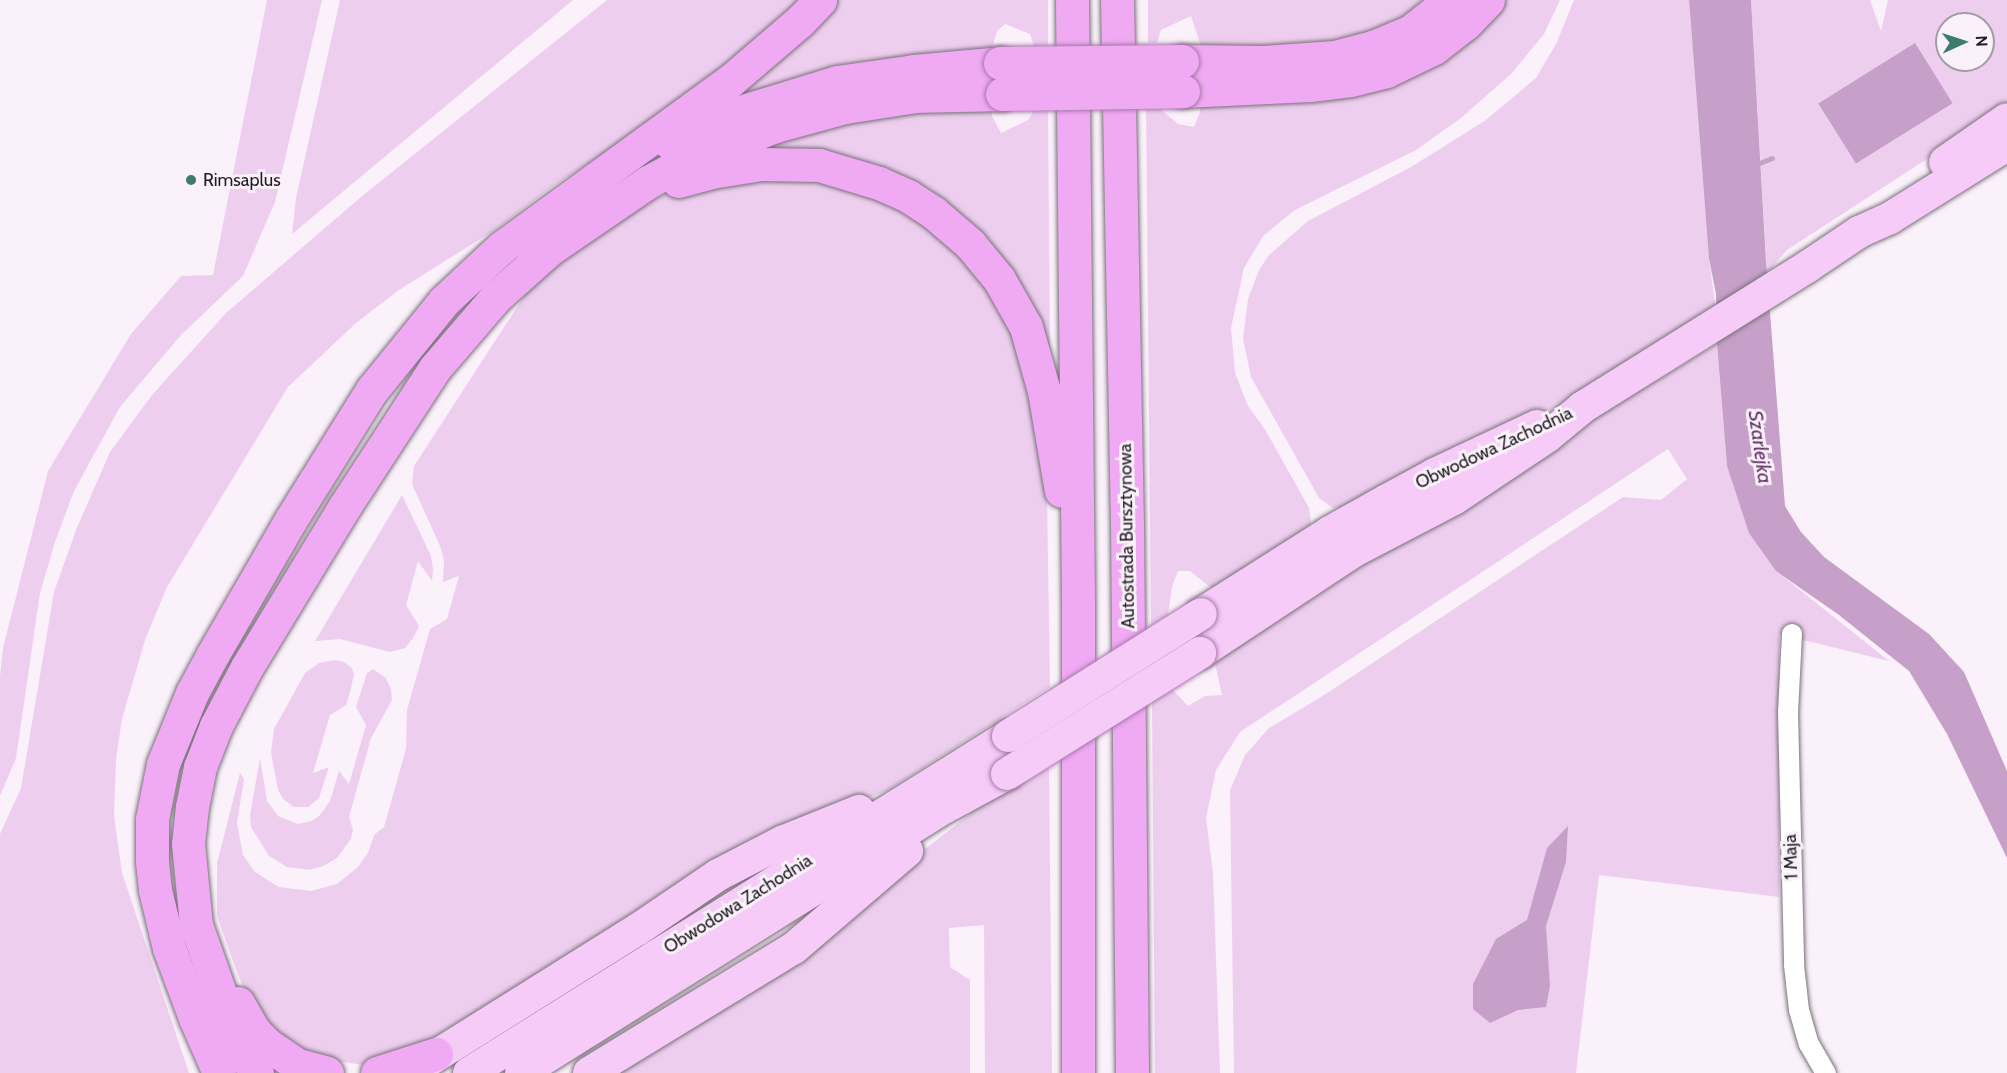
<!DOCTYPE html>
<html>
<head>
<meta charset="utf-8">
<style>
	body { margin:0 }
	#map { position:relative; width:2007px; height:1073px; overflow:hidden; background:#faf1fa; font-family:Cabin,sans-serif }
	div>[style] { position:absolute }
	.green>* { inset:0; background:#eeceef }
	.water>* { inset:0; background:#c6a0c8; transform-origin:0 0 }
	.stream>* { height:5px; margin:-2.5px; padding:0 2.5px; transform-origin:2.5px; border-radius:2.5px; background:#c6a0c8 }
	.roads { filter:drop-shadow(0 0 2px #797179) drop-shadow(0 0 2px #797179) }
	.street>* { height:20px; margin:-10px; padding:0 10px; transform-origin:10px; border-radius:10px; background:#fff }
	.primary>* { height:32px; margin:-16px; padding:0 16px; transform-origin:16px; border-radius:16px; background:#f6cbf8 }
	.highway>* { height:33px; margin:-16.5px; padding:0 16.5px; transform-origin:16.5px; border-radius:16.5px; background:#f0a9f3 }
	.bridges { filter:drop-shadow(0 0 2px #a778a9) drop-shadow(0 0 2px #a778a9) }
	.primary-bridge>* { height:32px; margin:-16px; padding:0 16px; transform-origin:16px; border-radius:16px; background:#f6cbf8 }
	.highway-bridge>* { height:33px; margin:-16.5px; padding:0 16.5px; transform-origin:16.5px; border-radius:16.5px; background:#f0a9f3 }
	.dots>* { width:16px; height:16px; translate:-50% -50%; box-sizing:border-box; border:3px solid #faf1fa; border-radius:50% }
	span { translate:-50% -50%; white-space:nowrap; text-align:center; line-height:1.15; -webkit-text-stroke:6px #faf1fa; paint-order:stroke }
	.poi-label { font-size:18px; color:#201d20 }
	.left { translate:0 -50%; text-align:left }
	.street-label { font-size:18px; color:#201d20 }
	.water-label { font-size:20px; color:#613164; font-style:italic }
	.north { position:absolute; left:1935px; top:12px; width:60px; height:60px; box-sizing:border-box; background:#faf1fa; border:2px solid #a39ca3; border-radius:50%; rotate:87deg; font-size:16px; font-weight:700; line-height:24px; text-align:center; color:#201d20 }
	.north::after { content:''; display:block; margin:auto; width:21px; height:27px; background:#3b7c6c; clip-path:polygon(50% 0,100% 100%,50% 72%,0 100%) }
</style>
</head>
<body>
<div id="map">
	<div class="green">
		<div style="clip-path:polygon(267px 0,322px 0,275px 202px,243px 276px,181px 335px,120px 407px,74px 491px,55px 542px,40px 593px,16px 758px,0 796px,0 676px,3px 648px,48px 471px,131px 334px,181px 276px,213px 275px)"></div>
		<div style="clip-path:polygon(340px 0,573px 0,292px 234px,296px 198px)"></div>
		<div style="clip-path:polygon(607px 0,807px 0,786px 21px,625px 140px,553px 186px,496px 229px,399px 290px,356px 323px,288px 387px,167px 587px,145px 640px,122px 719px,116px 759px,114px 816px,122px 873px,189px 1073px,0 1073px,0 834px,21px 788px,54px 592px,76px 530px,110px 452px,152px 395px,226px 313px,361px 197px)"></div>
		<div style="clip-path:polygon(832px 0,1048px 0,1048px 46px,1034px 46px,1030px 34px,1005px 24px,997px 31px,991px 52px,707px 109px)"></div>
		<div style="clip-path:polygon(1148px 0,1434px 0,1418px 15px,1346px 46px,1202px 50px,1191px 16px,1161px 30px,1157px 43px,1148px 43px)"></div>
		<div style="clip-path:polygon(1499px 0,1560px 0,1544px 34px,1511px 74px,1461px 118px,1416px 150px,1295px 210px,1263px 236px,1244px 268px,1231px 328px,1235px 373px,1248px 406px,1266px 431px,1309px 508px,1311px 522px,1309px 528px,1215px 591px,1190px 571px,1178px 571px,1172px 587px,1168px 615px,1151px 625px,1146px 107px,1158px 107px,1178px 124px,1194px 127px,1200px 112px,1200px 100px)"></div>
		<div style="clip-path:polygon(1574px 0,1689px 0,1709px 259px,1716px 310px,1597px 387px,1346px 507px,1333px 508px,1319px 498px,1251px 377px,1243px 339px,1248px 299px,1259px 270px,1269px 255px,1308px 221px,1411px 167px,1486px 120px,1536px 78px,1557px 42px)"></div>
		<div style="clip-path:polygon(evenodd,1751px 0,1870px 0,1881px 31px,1888px 0,2007px 0,2007px 107px,1787px 250px,1767px 273px,1751px 0,1947px 24px,1983px 24px,1983px 60px,1947px 60px,1947px 24px)"></div>
		<div style="clip-path:polygon(990px 101px,992px 116px,1001px 133px,1028px 120px,1035px 109px,1048px 109px,1050px 352px,1044px 351px,972px 232px,765px 151px,760px 141px,814px 124px)"></div>
		<div style="clip-path:polygon(785px 173px,892px 200px,976px 267px,1022px 351px,1047px 497px,1050px 687px,886px 791px,768px 836px,406px 1054px,364px 1065px,323px 1059px,286px 1043px,264px 1026px,240px 980px,217px 916px,217px 863px,240px 773px,244px 779px,237px 823px,243px 855px,255px 872px,279px 887px,311px 891px,337px 884px,358px 867px,368px 853px,374px 835px,384px 827px,406px 749px,407px 710px,430px 629px,447px 619px,459px 576px,443px 582px,444px 560px,440px 546px,412px 484px,414px 466px,536px 278px,637px 207px,664px 195px,684px 187px)"></div>
		<div style="clip-path:polygon(1717px 344px,1727px 466px,1776px 571px,1889px 661px,1779px 634px,1779px 897px,1599px 875px,1576px 1073px,1234px 1073px,1230px 790px,1245px 755px,1269px 728px,1321px 697px,1623px 497px,1661px 500px,1687px 479px,1668px 449px,1240px 732px,1216px 770px,1206px 818px,1213px 873px,1220px 1073px,1155px 1073px,1152px 699px,1170px 687px,1188px 706px,1205px 696px,1222px 695px,1214px 659px,1500px 476px)"></div>
		<div style="clip-path:polygon(402px 495px,431px 556px,433px 569px,432px 581px,418px 561px,406px 605px,419px 626px,413px 638px,405px 648px,390px 652px,340px 639px,315px 641px)"></div>
		<div style="clip-path:polygon(335px 660px,344px 662px,352px 668px,354px 675px,350px 692px,346px 705px,330px 715px,313px 773px,329px 767px,319px 798px,308px 807px,294px 807px,283px 799px,278px 790px,271px 752px,274px 729px,305px 673px,319px 663px)"></div>
		<div style="clip-path:polygon(373px 669px,386px 678px,391px 689px,392px 700px,371px 738px,349px 817px,353px 830px,351px 839px,337px 858px,323px 866px,310px 870px,287px 867px,269px 856px,251px 827px,250px 815px,260px 758px,267px 801px,278px 816px,298px 824px,312px 821px,320px 815px,330px 801px,339px 771px,349px 784px,366px 725px,356px 707px,367px 673px)"></div>
		<div style="clip-path:polygon(1049px 768px,1052px 1073px,985px 1073px,984px 925px,949px 928px,950px 967px,970px 980px,970px 1073px,615px 1073px,878px 886px,975px 810px)"></div>
	</div>
	<div class="water">
		<div style="clip-path:polygon(1689px 0,1751px 0,1766px 261px,1785px 506px,1801px 532px,1824px 557px,1929px 634px,1964px 672px,2007px 771px,2007px 858px,1947px 734px,1909px 671px,1839px 615px,1776px 571px,1749px 533px,1727px 466px,1717px 344px,1716px 294px,1709px 259px)"></div>
		<div style="left:1915px;top:43px;width:71px;height:114px;rotate:58deg"></div>
		<div style="clip-path:polygon(1568px 826px,1566px 862px,1546px 926px,1550px 986px,1546px 1007px,1518px 1010px,1490px 1023px,1473px 1009px,1473px 984px,1496px 939px,1527px 920px,1547px 848px)"></div>
	</div>
	<div class="stream">
		<div style="left:1757px;top:164px;width:16px;rotate:-22deg"></div>
	</div>
	<div class="roads">
		<div class="street">
			<div style="left:1792px;top:634px;width:79px;rotate:92.9deg"></div>
			<div style="left:1788px;top:713px;width:252px;rotate:88.6deg"></div>
			<div style="left:1794px;top:965px;width:45px;rotate:83.7deg"></div>
			<div style="left:1799px;top:1010px;width:35px;rotate:74deg"></div>
			<div style="left:1809px;top:1044px;width:34px;rotate:60deg"></div>
		</div>
		<div class="primary">
			<div style="left:1945px;top:162px;width:75px;rotate:-34.7deg"></div>
			<div style="left:1201px;top:614px;width:153px;rotate:-32.4deg"></div>
			<div style="left:1330px;top:532px;width:65px;rotate:-29.3deg"></div>
			<div style="left:1387px;top:500px;width:55px;rotate:-28.4deg"></div>
			<div style="left:1435px;top:474px;width:113px;rotate:-25.2deg"></div>
			<div style="left:1200px;top:653px;width:185px;rotate:-33.5deg"></div>
			<div style="left:1354px;top:551px;width:113px;rotate:-27.5deg"></div>
			<div style="left:1454px;top:499px;width:113px;rotate:-33.8deg"></div>
			<div style="left:1548px;top:436px;width:45px;rotate:-39.6deg"></div>
			<div style="left:1583px;top:407px;width:264px;rotate:-32deg"></div>
			<div style="left:1807px;top:267px;width:63px;rotate:-33.9deg"></div>
			<div style="left:1859px;top:232px;width:34px;rotate:-24deg"></div>
			<div style="left:1890px;top:218px;width:138px;rotate:-32deg"></div>
			<div style="left:415px;top:1069px;width:262px;rotate:-32.1deg"></div>
			<div style="left:637px;top:930px;width:98px;rotate:-34.2deg"></div>
			<div style="left:718px;top:875px;width:74px;rotate:-27.3deg"></div>
			<div style="left:784px;top:841px;width:81px;rotate:-21.8deg"></div>
			<div style="left:469px;top:1073px;width:636px;rotate:-32.01deg"></div>
			<div style="left:521px;top:1073px;width:499px;rotate:-32.1deg"></div>
			<div style="left:944px;top:808px;width:72px;rotate:-28.4deg"></div>
			<div style="left:589px;top:1073px;width:240px;rotate:-31.4deg"></div>
			<div style="left:794px;top:948px;width:149px;rotate:-40.6deg"></div>
		</div>
		<div class="highway">
			<div style="left:1072px;top:0;width:604px;rotate:89.43deg"></div>
			<div style="left:1078px;top:604px;width:469px;rotate:90deg"></div>
			<div style="left:1117px;top:0;width:524px;rotate:88.91deg"></div>
			<div style="left:1127px;top:524px;width:549px;rotate:89.48deg"></div>
			<div style="left:1182px;top:61px;width:81px;rotate:0.7deg"></div>
			<div style="left:1263px;top:62px;width:72px;rotate:-4deg"></div>
			<div style="left:1335px;top:57px;width:39px;rotate:-15deg"></div>
			<div style="left:1373px;top:47px;width:41px;rotate:-22.8deg"></div>
			<div style="left:1411px;top:31px;width:50px;rotate:-38.5deg"></div>
			<div style="left:1183px;top:91px;width:127px;rotate:-2.7deg"></div>
			<div style="left:1310px;top:85px;width:41px;rotate:-7deg"></div>
			<div style="left:1351px;top:80px;width:36px;rotate:-14deg"></div>
			<div style="left:1386px;top:71px;width:53px;rotate:-25.6deg"></div>
			<div style="left:1434px;top:48px;width:39px;rotate:-38deg"></div>
			<div style="left:1465px;top:24px;width:33px;rotate:-46deg"></div>
			<div style="left:669px;top:142px;width:67px;rotate:-23.9deg"></div>
			<div style="left:730px;top:115px;width:112px;rotate:-17.1deg"></div>
			<div style="left:837px;top:82px;width:78px;rotate:-8.1deg"></div>
			<div style="left:914px;top:71px;width:86px;rotate:-5.3deg"></div>
			<div style="left:678px;top:181px;width:34px;rotate:-15deg"></div>
			<div style="left:711px;top:172px;width:51px;rotate:-9.1deg"></div>
			<div style="left:761px;top:164px;width:58px;rotate:1deg"></div>
			<div style="left:819px;top:165px;width:63px;rotate:16.7deg"></div>
			<div style="left:879px;top:183px;width:32px;rotate:24deg"></div>
			<div style="left:908px;top:196px;width:31px;rotate:33deg"></div>
			<div style="left:934px;top:213px;width:48px;rotate:40.7deg"></div>
			<div style="left:970px;top:244px;width:45px;rotate:50.4deg"></div>
			<div style="left:999px;top:279px;width:55px;rotate:60.6deg"></div>
			<div style="left:1026px;top:327px;width:66px;rotate:74.3deg"></div>
			<div style="left:1044px;top:391px;width:101px;rotate:80.4deg"></div>
			<div style="left:238px;top:1003px;width:32px;rotate:60deg"></div>
			<div style="left:254px;top:1031px;width:20px;rotate:45deg"></div>
			<div style="left:268px;top:1045px;width:36px;rotate:34deg"></div>
			<div style="left:298px;top:1065px;width:30px;rotate:15deg"></div>
			<div style="left:219px;top:1073px;width:60px;rotate:-113.6deg"></div>
			<div style="left:195px;top:1018px;width:75px;rotate:-110.4deg"></div>
			<div style="left:169px;top:948px;width:60px;rotate:-103.6deg"></div>
			<div style="left:155px;top:890px;width:30px;rotate:-96deg"></div>
			<div style="left:152px;top:860px;width:41px;rotate:-90deg"></div>
			<div style="left:152px;top:819px;width:56px;rotate:-78.7deg"></div>
			<div style="left:163px;top:764px;width:77px;rotate:-67.8deg"></div>
			<div style="left:192px;top:693px;width:44px;rotate:-61.7deg"></div>
			<div style="left:213px;top:654px;width:154px;rotate:-59.9deg"></div>
			<div style="left:290px;top:521px;width:155px;rotate:-58deg"></div>
			<div style="left:372px;top:390px;width:114px;rotate:-51deg"></div>
			<div style="left:444px;top:301px;width:79px;rotate:-43deg"></div>
			<div style="left:502px;top:247px;width:282px;rotate:-36.1deg"></div>
			<div style="left:730px;top:81px;width:92px;rotate:-40.6deg"></div>
			<div style="left:800px;top:21px;width:29px;rotate:-46deg"></div>
			<div style="left:257px;top:1073px;width:22px;rotate:-126deg"></div>
			<div style="left:244px;top:1055px;width:30px;rotate:-113deg"></div>
			<div style="left:232px;top:1027px;width:108px;rotate:-109.4deg"></div>
			<div style="left:196px;top:925px;width:81px;rotate:-95.6deg"></div>
			<div style="left:188px;top:844px;width:37px;rotate:-84deg"></div>
			<div style="left:192px;top:807px;width:41px;rotate:-78.7deg"></div>
			<div style="left:200px;top:767px;width:44px;rotate:-68.7deg"></div>
			<div style="left:216px;top:726px;width:67px;rotate:-62.3deg"></div>
			<div style="left:247px;top:667px;width:188px;rotate:-58.7deg"></div>
			<div style="left:345px;top:506px;width:165px;rotate:-56.9deg"></div>
			<div style="left:435px;top:368px;width:92px;rotate:-49.4deg"></div>
			<div style="left:495px;top:298px;width:74px;rotate:-41.7deg"></div>
			<div style="left:550px;top:249px;width:119px;rotate:-34.4deg"></div>
			<div style="left:648px;top:182px;width:52px;rotate:-28.5deg"></div>
			<div style="left:694px;top:157px;width:87px;rotate:-20.9deg"></div>
			<div style="left:775px;top:126px;width:73px;rotate:-15.2deg"></div>
			<div style="left:845px;top:107px;width:72px;rotate:-8.8deg"></div>
			<div style="left:916px;top:96px;width:86px;rotate:-1.3deg"></div>
			<div style="left:377px;top:1073px;width:62px;rotate:-17.9deg"></div>
		</div>
	</div>
	<div class="bridges">
		<div class="primary-bridge">
			<div style="left:1008px;top:736px;width:228px;rotate:-32.3deg"></div>
			<div style="left:1007px;top:774px;width:228px;rotate:-32.1deg"></div>
		</div>
		<div class="highway-bridge">
			<div style="left:1000px;top:63px;width:182px;rotate:-0.6deg"></div>
			<div style="left:1002px;top:94px;width:181px;rotate:-0.9deg"></div>
		</div>
	</div>
	<div class="dots">
		<div style="left:191px;top:180px;background:#3b7c6c"></div>
	</div>
	<div class="poi-label">
		<span class="left" style="left:203px;top:180px">Rimsaplus</span>
	</div>
	<div class="street-label">
		<span style="left:1494px;top:448px;rotate:-25deg">Obwodowa Zachodnia</span>
		<span style="left:1127px;top:536px;rotate:-91deg">Autostrada Bursztynowa</span>
		<span style="left:1791px;top:857px;rotate:-92deg">1 Maja</span>
		<span style="left:738px;top:904px;rotate:-32deg">Obwodowa Zachodnia</span>
	</div>
	<div class="water-label">
		<span style="left:1760px;top:447px;rotate:82deg">Szarlejka</span>
	</div>
	<div class="north">N</div>
</div>
</body>
</html>
